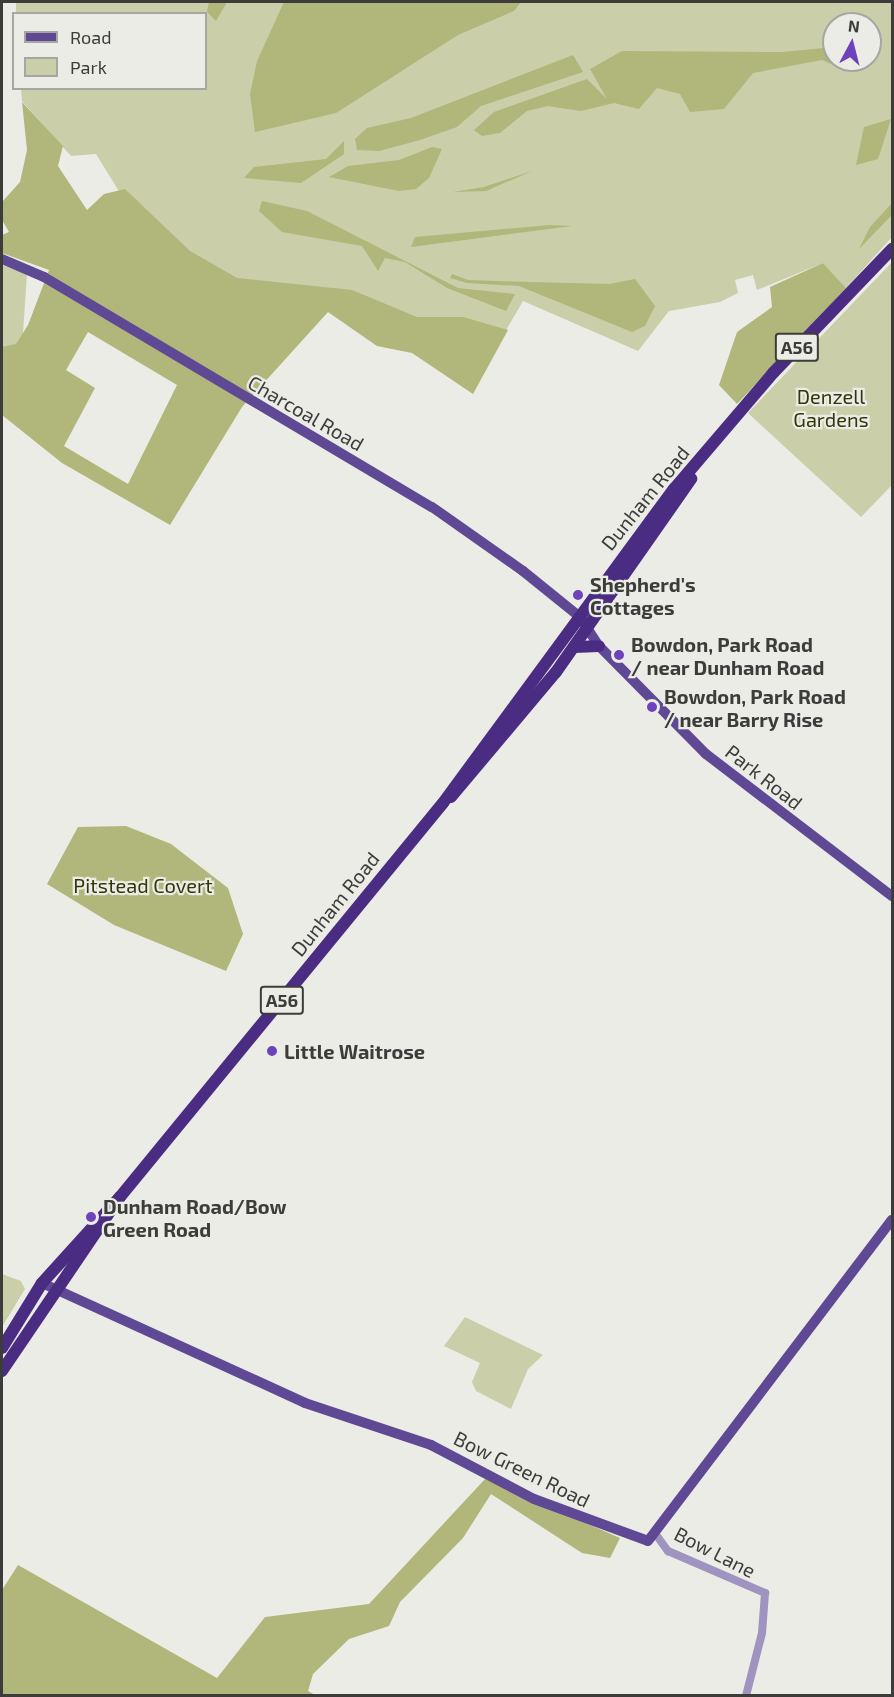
<!DOCTYPE html>
<html>
<head>
<meta charset="utf-8">
<style>
	body { margin:0 }
	#map { position:relative; width:894px; height:1697px; overflow:hidden; background:#ecece7; font-family:"Exo 2",sans-serif }
	div>[style] { position:absolute }
	.green>* { inset:0; background:#cacea9 }
	.forest>* { inset:0; background:#b1b67b }
	.minor>* { height:8px; margin:-4px; padding:0 4px; transform-origin:4px; border-radius:4px; background:#9e94bf }
	.major>* { height:10px; margin:-5px; padding:0 5px; transform-origin:5px; border-radius:5px; background:#604994 }
	.highway>* { height:12px; margin:-6px; padding:0 6px; transform-origin:6px; border-radius:6px; background:#4b2c83 }
	.dots>* { width:16px; height:16px; translate:-50% -50%; box-sizing:border-box; border:3px solid #ecece7; border-radius:50% }
	span { translate:-50% -50%; white-space:nowrap; text-align:center; line-height:1.15; -webkit-text-stroke:4.5px #ecece7; paint-order:stroke }
	.shield-label span { padding:2px 4px; background:#ecece7; border:2px solid; border-radius:4px; -webkit-text-stroke-width:0 }
	.shield-label { font-size:18px; color:#3c3d3b; font-weight:700 }
	.park-label { font-size:20px; color:#333606 }
	.street-label { font-size:20px; color:#3c3d3b }
	.poi-label { font-size:20px; color:#3c3d3b; font-weight:700 }
	.left { translate:0 -50%; text-align:left }
	.frame { position:absolute; inset:0; border:3px solid #3c3d3b; pointer-events:none }
	.legend { position:absolute; left:12px; top:12px; width:195px; height:78px; box-sizing:border-box; background:#ecece7; border:2px solid #a6a6a2; margin:0; padding:8px 10px; list-style:none; font-size:18px; color:#3c3d3b }
	.legend li { display:flex; align-items:center; gap:12px; height:30px }
	.legend b { width:30px; border:2px solid #a6a6a2 }
	.north { position:absolute; left:822px; top:12px; width:60px; height:60px; box-sizing:border-box; background:#ecece7; border:2px solid #a6a6a2; border-radius:50%; rotate:7deg; font-size:16px; font-weight:700; line-height:24px; text-align:center; color:#3c3d3b }
	.north::after { content:''; display:block; margin:auto; width:21px; height:27px; background:#6d42ba; clip-path:polygon(50% 0,100% 100%,50% 72%,0 100%) }
</style>
</head>
<body>
<div id="map">
	<div class="green">
		<div style="clip-path:polygon(evenodd,16px 2px,892px 2px,892px 237px,846px 288px,823px 263px,757px 290px,753px 275px,735px 280px,738px 293px,720px 302px,669px 311px,638px 351px,523px 301px,495px 349px,352px 304px,226px 292px,138px 222px,96px 154px,71px 156px,22px 101px,21px 89px,206px 88px,206px 14px,16px 13px,16px 2px,834px 24px,870px 24px,870px 60px,834px 60px,834px 24px)"></div>
		<div style="clip-path:polygon(892px 262px,892px 485px,861px 517px,748px 413px)"></div>
		<div style="clip-path:polygon(2px 265px,27px 274px,21px 361px,2px 403px)"></div>
		<div style="clip-path:polygon(2px 1274px,21px 1281px,25px 1289px,2px 1327px)"></div>
		<div style="clip-path:polygon(465px 1317px,543px 1355px,528px 1369px,511px 1409px,476px 1391px,472px 1382px,480px 1363px,444px 1346px)"></div>
	</div>
	<div class="forest">
		<div style="clip-path:polygon(209px 2px,227px 2px,216px 21px,207px 12px)"></div>
		<div style="clip-path:polygon(284px 2px,521px 2px,514px 11px,458px 35px,336px 113px,255px 132px,250px 94px,257px 61px)"></div>
		<div style="clip-path:polygon(834px 47px,834px 60px,847px 60px,838px 67px,822px 60px,753px 73px,724px 109px,690px 112px,680px 94px,657px 88px,639px 109px,614px 103px,581px 111px,548px 106px,527px 111px,500px 133px,482px 136px,474px 130px,494px 112px,587px 79px,607px 99px,590px 69px,622px 51px,782px 52px)"></div>
		<div style="clip-path:polygon(573px 55px,583px 72px,481px 106px,457px 127px,420px 140px,379px 151px,357px 150px,355px 139px,367px 128px,411px 118px)"></div>
		<div style="clip-path:polygon(evenodd,22px 102px,63px 146px,58px 166px,87px 210px,104px 194px,125px 189px,190px 251px,237px 278px,352px 290px,417px 317px,463px 317px,508px 330px,473px 394px,412px 353px,377px 346px,328px 312px,242px 407px,170px 525px,62px 463px,2px 415px,2px 347px,16px 344px,28px 325px,49px 270px,2px 253px,2px 235px,9px 232px,2px 220px,2px 202px,20px 182px,27px 150px,22px 102px,88px 332px,177px 385px,128px 484px,64px 446px,95px 388px,66px 370px,88px 332px)"></div>
		<div style="clip-path:polygon(891px 119px,878px 159px,856px 165px,864px 127px)"></div>
		<div style="clip-path:polygon(344px 141px,344px 154px,301px 183px,244px 178px,254px 167px,326px 159px)"></div>
		<div style="clip-path:polygon(432px 147px,442px 149px,429px 178px,416px 189px,399px 191px,329px 177px,348px 166px,399px 160px)"></div>
		<div style="clip-path:polygon(532px 171px,486px 191px,453px 192px,484px 187px)"></div>
		<div style="clip-path:polygon(262px 201px,307px 211px,458px 288px,515px 294px,506px 311px,447px 288px,405px 262px,385px 258px,378px 271px,362px 246px,282px 232px,259px 211px)"></div>
		<div style="clip-path:polygon(892px 203px,892px 215px,859px 249px,870px 227px)"></div>
		<div style="clip-path:polygon(550px 225px,572px 226px,411px 247px,415px 237px)"></div>
		<div style="clip-path:polygon(823px 263px,846px 288px,737px 404px,719px 385px,737px 332px,772px 307px,770px 287px)"></div>
		<div style="clip-path:polygon(452px 274px,468px 280px,529px 282px,609px 284px,635px 279px,655px 306px,645px 326px,632px 332px,519px 286px,467px 283px,450px 278px)"></div>
		<div style="clip-path:polygon(126px 826px,171px 844px,228px 888px,243px 934px,226px 971px,114px 925px,47px 884px,78px 827px)"></div>
		<div style="clip-path:polygon(485px 1479px,620px 1538px,610px 1558px,582px 1553px,491px 1494px,463px 1538px,400px 1602px,389px 1626px,349px 1639px,313px 1674px,308px 1691px,315px 1695px,2px 1695px,2px 1590px,18px 1565px,217px 1678px,265px 1617px,369px 1604px)"></div>
	</div>
	<div class="minor">
		<div style="left:657px;top:1536px;width:19px;rotate:54deg"></div>
		<div style="left:668px;top:1551px;width:106px;rotate:23.4deg"></div>
		<div style="left:765px;top:1593px;width:40px;rotate:94.3deg"></div>
		<div style="left:762px;top:1633px;width:65px;rotate:104.3deg"></div>
	</div>
	<div class="major">
		<div style="left:2px;top:259px;width:46px;rotate:23.2deg"></div>
		<div style="left:44px;top:277px;width:451px;rotate:30.7deg"></div>
		<div style="left:432px;top:507px;width:111px;rotate:35.1deg"></div>
		<div style="left:523px;top:571px;width:73px;rotate:38.9deg"></div>
		<div style="left:580px;top:617px;width:35px;rotate:57deg"></div>
		<div style="left:599px;top:646px;width:152px;rotate:45.3deg"></div>
		<div style="left:706px;top:754px;width:234px;rotate:37.4deg"></div>
		<div style="left:42px;top:1283px;width:289px;rotate:24.5deg"></div>
		<div style="left:305px;top:1403px;width:133px;rotate:18.4deg"></div>
		<div style="left:431px;top:1445px;width:116px;rotate:27.7deg"></div>
		<div style="left:534px;top:1499px;width:121px;rotate:20.2deg"></div>
		<div style="left:648px;top:1541px;width:403px;rotate:-52.8deg"></div>
	</div>
	<div class="highway">
		<div style="left:574px;top:647px;width:25px;rotate:-2deg"></div>
		<div style="left:451px;top:797px;width:163px;rotate:-50deg"></div>
		<div style="left:556px;top:672px;width:236px;rotate:-55deg"></div>
		<div style="left:2px;top:1348px;width:76px;rotate:-58.4deg"></div>
		<div style="left:42px;top:1283px;width:116px;rotate:-47.8deg"></div>
		<div style="left:2px;top:1371px;width:210px;rotate:-55.9deg"></div>
		<div style="left:120px;top:1197px;width:509px;rotate:-50.66deg"></div>
		<div style="left:443px;top:803px;width:390px;rotate:-53.7deg"></div>
		<div style="left:674px;top:489px;width:153px;rotate:-49.5deg"></div>
		<div style="left:773px;top:373px;width:172px;rotate:-46.2deg"></div>
	</div>
	<div class="dots">
		<div style="left:578px;top:595px;background:#6d42ba"></div>
		<div style="left:619px;top:655px;background:#6d42ba"></div>
		<div style="left:652px;top:707px;background:#6d42ba"></div>
		<div style="left:272px;top:1051px;background:#6d42ba"></div>
		<div style="left:91px;top:1217px;background:#6d42ba"></div>
	</div>
	<div class="shield-label">
		<span style="left:797px;top:347px">A56</span>
		<span style="left:282px;top:1000px">A56</span>
	</div>
	<div class="park-label">
		<span style="left:831px;top:408px">Denzell<br>Gardens</span>
		<span style="left:143px;top:885px">Pitstead Covert</span>
	</div>
	<div class="street-label">
		<span style="left:306px;top:413px;rotate:30deg">Charcoal Road</span>
		<span style="left:645px;top:498px;rotate:-51deg">Dunham Road</span>
		<span style="left:764px;top:777px;rotate:38deg">Park Road</span>
		<span style="left:335px;top:904px;rotate:-51deg">Dunham Road</span>
		<span style="left:522px;top:1469px;rotate:26deg">Bow Green Road</span>
		<span style="left:715px;top:1552px;rotate:27deg">Bow Lane</span>
	</div>
	<div class="poi-label">
		<span class="left" style="left:590px;top:596px">Shepherd's<br>Cottages</span>
		<span class="left" style="left:631px;top:656px">Bowdon, Park Road<br>/ near Dunham Road</span>
		<span class="left" style="left:664px;top:708px">Bowdon, Park Road<br>/ near Barry Rise</span>
		<span class="left" style="left:284px;top:1051px">Little Waitrose</span>
		<span class="left" style="left:103px;top:1218px">Dunham Road/Bow<br>Green Road</span>
	</div>
	<div class="frame"></div>
	<ul class="legend">
	<li><b style="height:8px;background:#604994"></b>Road</li>
	<li><b style="height:16px;background:#cacea9"></b>Park</li>
	</ul>
	<div class="north">N</div>
</div>
</body>
</html>
